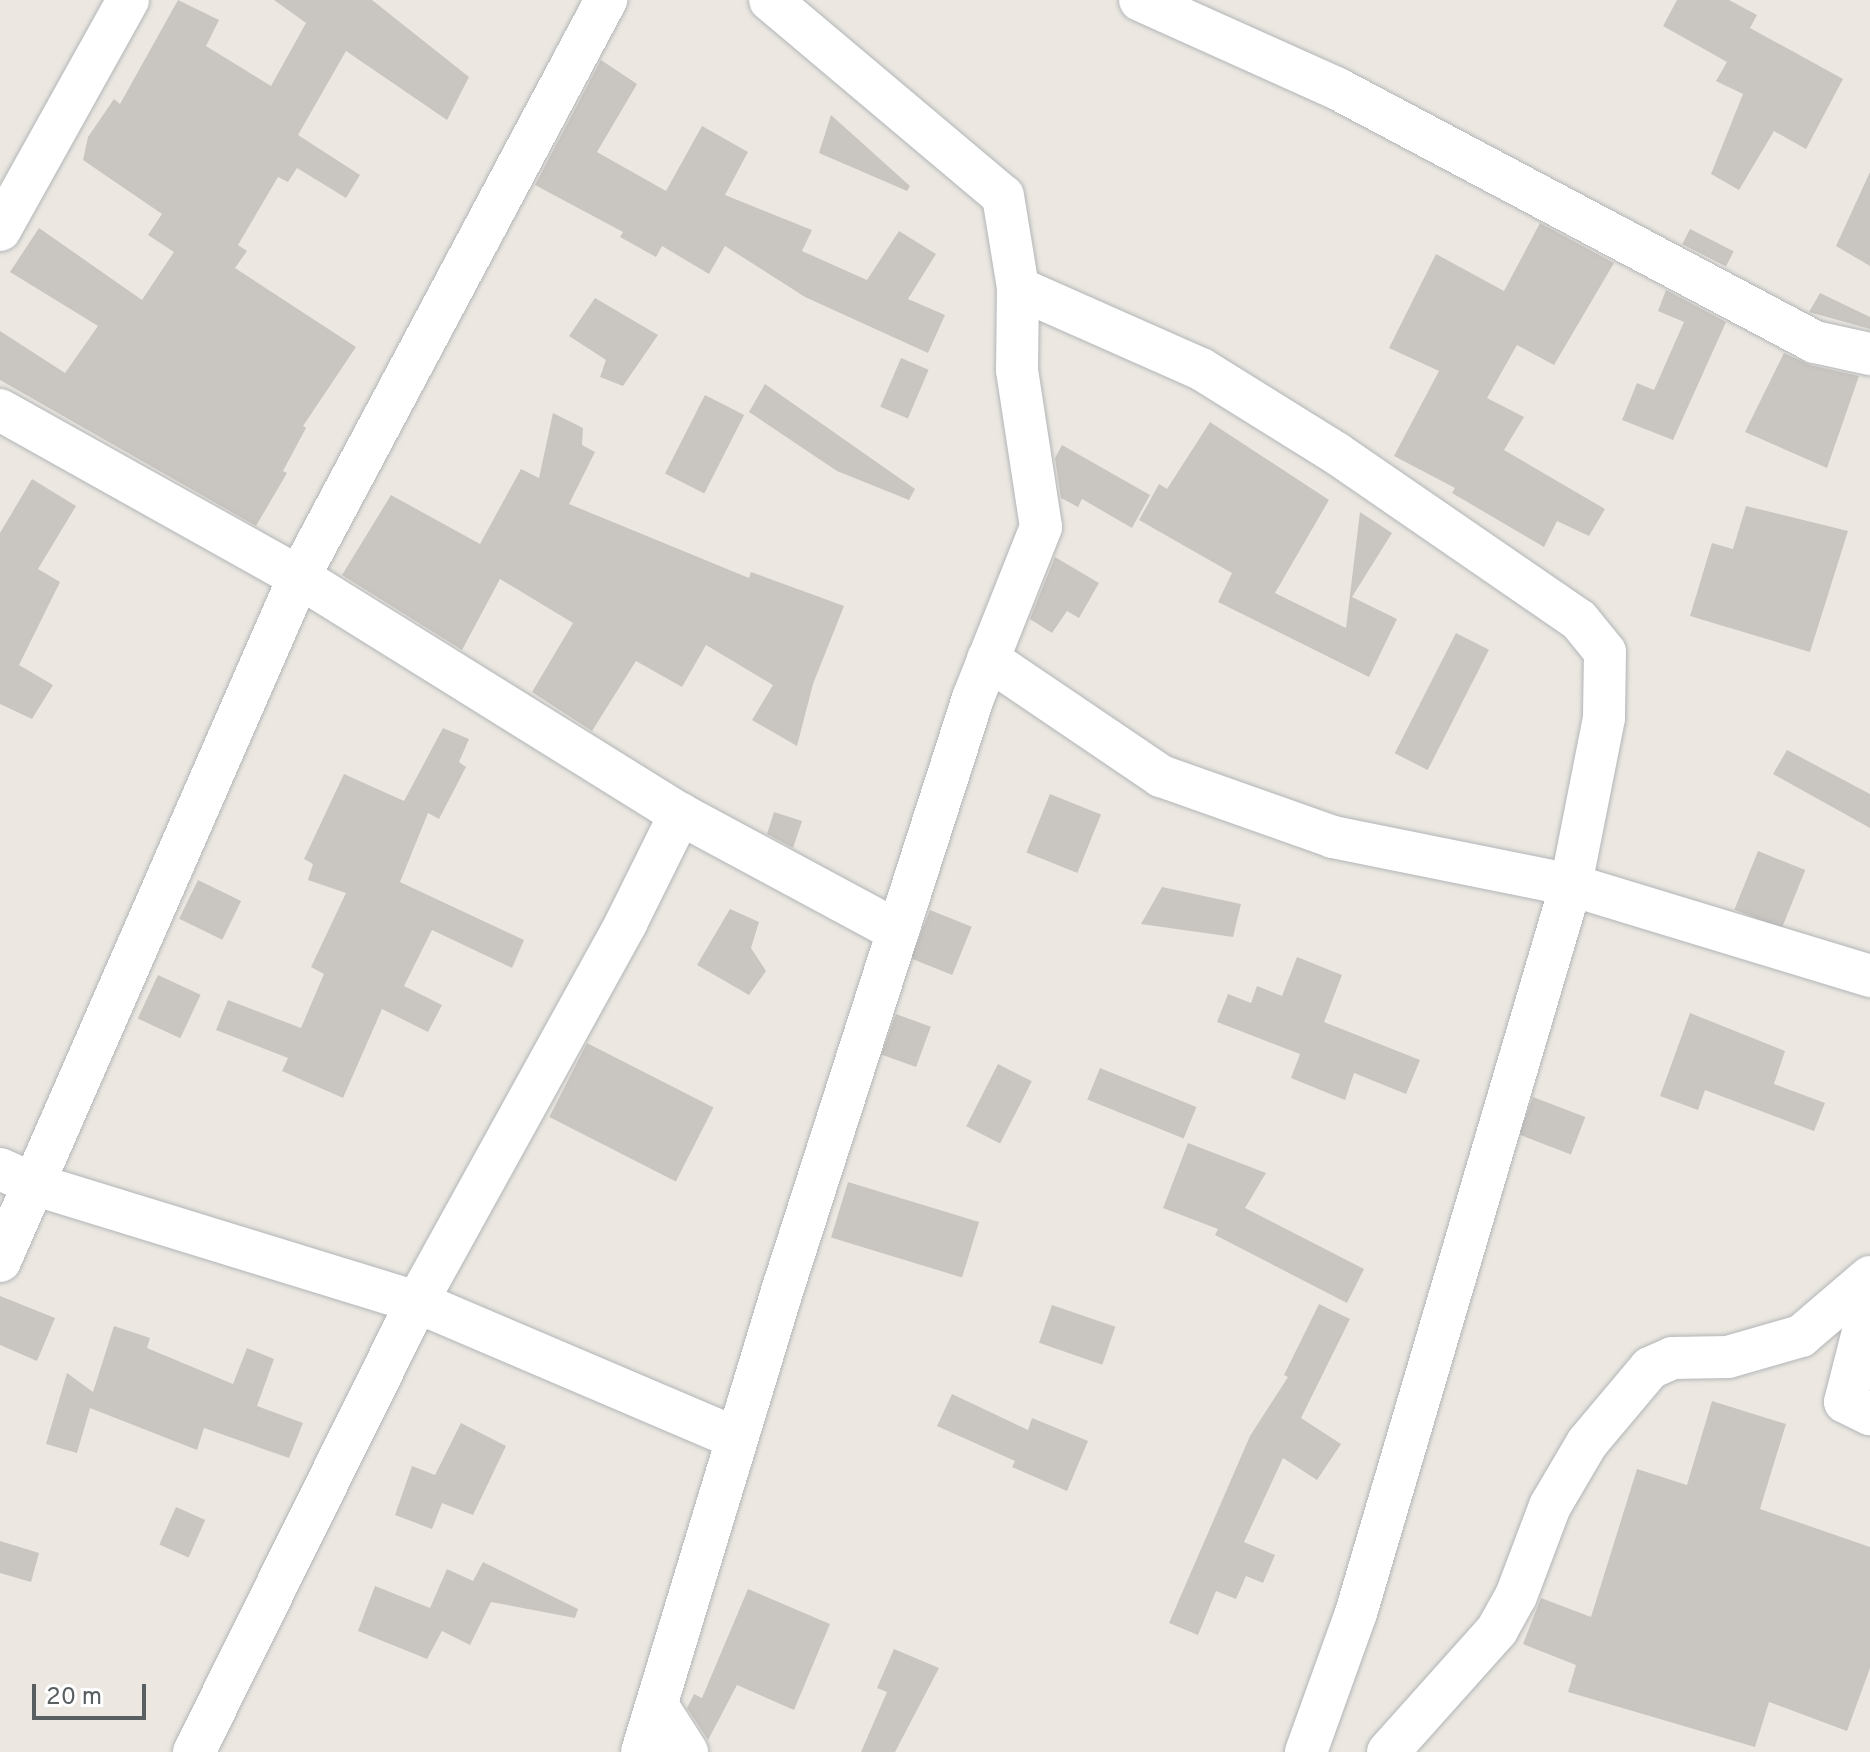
<!DOCTYPE html>
<html>
<head>
<meta charset="utf-8">
<style>
	body { margin:0 }
	#map { position:relative; width:1870px; height:1752px; overflow:hidden; background:#ece8e1; font-family:Overpass,sans-serif }
	div>[style] { position:absolute }
	.building>* { inset:0; background:#c9c5c0; transform-origin:0 0 }
	.roads { filter:drop-shadow(0 0 2px #b2b5b8) drop-shadow(0 0 2px #b2b5b8) }
	.street>* { height:42px; margin:-21px; padding:0 21px; transform-origin:21px; border-radius:21px; background:#fff }
	span { translate:-50% -50%; white-space:nowrap; text-align:center; line-height:1.15; -webkit-text-stroke:7px #fff; paint-order:stroke }
	.scale { position:absolute; left:32px; top:1684px; width:114px; height:36px; box-sizing:border-box; border:4px solid #595e61; border-top:0; padding-left:10px; font-size:24px; line-height:28px; white-space:nowrap; color:#595e61; -webkit-text-stroke:6px #fff; paint-order:stroke }
</style>
</head>
<body>
<div id="map">
	<div class="building">
		<div style="clip-path:polygon(178px 0,219px 20px,206px 46px,271px 86px,306px 23px,274px 0,372px 0,469px 77px,447px 120px,346px 51px,298px 135px,360px 175px,346px 198px,297px 168px,288px 182px,278px 177px,238px 245px,247px 251px,235px 268px,356px 347px,303px 426px,306px 428px,283px 471px,287px 473px,256px 526px,0 380px,0 331px,65px 373px,98px 326px,10px 272px,39px 228px,142px 300px,174px 252px,148px 235px,162px 214px,83px 160px,88px 137px,114px 99px,120px 104px)"></div>
		<div style="clip-path:polygon(1677px 0,1729px 0,1757px 15px,1750px 28px,1843px 79px,1806px 149px,1774px 131px,1739px 190px,1711px 174px,1743px 94px,1716px 81px,1727px 62px,1663px 26px)"></div>
		<div style="clip-path:polygon(601px 60px,637px 84px,597px 152px,666px 191px,702px 126px,748px 152px,725px 195px,812px 230px,802px 251px,867px 280px,899px 231px,936px 254px,908px 299px,945px 315px,928px 353px,805px 297px,725px 246px,709px 274px,662px 246px,656px 257px,620px 237px,623px 232px,535px 185px)"></div>
		<div style="clip-path:polygon(831px 115px,910px 186px,907px 191px,819px 153px)"></div>
		<div style="clip-path:polygon(1870px 172px,1870px 266px,1836px 246px)"></div>
		<div style="clip-path:polygon(1540px 223px,1614px 263px,1554px 365px,1517px 345px,1487px 398px,1524px 417px,1504px 450px,1605px 509px,1589px 536px,1557px 521px,1544px 547px,1452px 493px,1455px 488px,1394px 456px,1439px 371px,1389px 348px,1436px 254px,1504px 291px)"></div>
		<div style="left:1690px;top:229px;width:49px;height:17px;rotate:27deg"></div>
		<div style="clip-path:polygon(1666px 290px,1726px 322px,1673px 440px,1622px 420px,1637px 383px,1654px 390px,1684px 322px,1658px 311px)"></div>
		<div style="clip-path:polygon(1820px 293px,1870px 317px,1870px 329px,1809px 312px)"></div>
		<div style="clip-path:polygon(595px 298px,658px 335px,623px 386px,600px 377px,606px 360px,569px 336px)"></div>
		<div style="clip-path:polygon(1784px 353px,1810px 365px,1859px 376px,1827px 468px,1745px 432px)"></div>
		<div style="left:901px;top:358px;width:30px;height:53px;rotate:23deg"></div>
		<div style="clip-path:polygon(765px 384px,915px 489px,909px 500px,837px 471px,749px 412px)"></div>
		<div style="left:705px;top:395px;width:44px;height:88px;rotate:27deg"></div>
		<div style="clip-path:polygon(553px 413px,583px 428px,582px 445px,595px 452px,569px 504px,749px 578px,751px 572px,844px 606px,813px 684px,797px 746px,752px 720px,773px 685px,706px 645px,682px 687px,636px 661px,592px 731px,532px 692px,573px 623px,500px 579px,462px 650px,342px 575px,391px 495px,480px 544px,521px 469px,539px 478px)"></div>
		<div style="clip-path:polygon(1210px 422px,1329px 500px,1275px 593px,1346px 628px,1360px 512px,1392px 533px,1352px 597px,1397px 619px,1369px 677px,1218px 602px,1232px 573px,1139px 520px,1159px 484px,1167px 489px)"></div>
		<div style="clip-path:polygon(1062px 445px,1150px 495px,1132px 528px,1082px 499px,1078px 507px,1061px 498px,1055px 458px)"></div>
		<div style="clip-path:polygon(32px 479px,76px 506px,38px 569px,60px 582px,19px 665px,53px 685px,32px 719px,0 704px,0 533px)"></div>
		<div style="clip-path:polygon(1746px 506px,1848px 531px,1810px 652px,1690px 616px,1712px 543px,1733px 549px)"></div>
		<div style="clip-path:polygon(1055px 557px,1099px 583px,1079px 618px,1067px 611px,1052px 633px,1030px 619px)"></div>
		<div style="left:1456px;top:633px;width:37px;height:135px;rotate:27deg"></div>
		<div style="clip-path:polygon(443px 728px,469px 739px,459px 762px,466px 767px,439px 819px,428px 813px,400px 882px,524px 940px,512px 968px,432px 930px,404px 986px,442px 1005px,428px 1032px,382px 1009px,343px 1098px,282px 1071px,288px 1058px,216px 1030px,228px 1000px,301px 1028px,324px 974px,311px 967px,346px 893px,308px 880px,313px 864px,304px 859px,344px 774px,404px 801px)"></div>
		<div style="clip-path:polygon(1787px 750px,1870px 794px,1870px 828px,1773px 774px)"></div>
		<div style="left:1050px;top:794px;width:55px;height:63px;rotate:22deg"></div>
		<div style="clip-path:polygon(774px 812px,802px 821px,793px 848px,767px 834px)"></div>
		<div style="left:1758px;top:851px;width:51px;height:63px;rotate:22deg"></div>
		<div style="left:198px;top:880px;width:48px;height:43px;rotate:26deg"></div>
		<div style="clip-path:polygon(1162px 887px,1241px 904px,1233px 937px,1141px 924px)"></div>
		<div style="clip-path:polygon(730px 909px,759px 922px,751px 948px,766px 971px,749px 995px,697px 965px)"></div>
		<div style="left:930px;top:910px;width:45px;height:52px;rotate:22deg"></div>
		<div style="clip-path:polygon(1297px 957px,1342px 975px,1324px 1022px,1420px 1060px,1406px 1094px,1354px 1073px,1345px 1100px,1291px 1078px,1300px 1054px,1217px 1022px,1228px 994px,1251px 1003px,1257px 986px,1282px 996px)"></div>
		<div style="left:158px;top:975px;width:47px;height:48px;rotate:25deg"></div>
		<div style="clip-path:polygon(1690px 1013px,1785px 1051px,1774px 1084px,1825px 1103px,1814px 1131px,1705px 1090px,1698px 1110px,1660px 1096px)"></div>
		<div style="left:896px;top:1014px;width:37px;height:43px;rotate:20deg"></div>
		<div style="left:587px;top:1043px;width:142px;height:83px;rotate:27deg"></div>
		<div style="left:998px;top:1064px;width:38px;height:70px;rotate:27deg"></div>
		<div style="left:1100px;top:1068px;width:104px;height:34px;rotate:22deg"></div>
		<div style="left:1533px;top:1097px;width:56px;height:40px;rotate:21deg"></div>
		<div style="clip-path:polygon(1188px 1143px,1266px 1173px,1245px 1208px,1364px 1269px,1347px 1303px,1215px 1235px,1218px 1229px,1163px 1208px)"></div>
		<div style="left:848px;top:1182px;width:137px;height:58px;rotate:17deg"></div>
		<div style="clip-path:polygon(0 1296px,55px 1318px,37px 1361px,0 1345px)"></div>
		<div style="clip-path:polygon(1319px 1304px,1350px 1319px,1301px 1418px,1341px 1444px,1317px 1480px,1283px 1458px,1244px 1542px,1275px 1555px,1263px 1583px,1246px 1576px,1236px 1599px,1216px 1591px,1198px 1635px,1169px 1623px,1250px 1436px,1288px 1377px,1284px 1375px)"></div>
		<div style="left:1052px;top:1305px;width:67px;height:40px;rotate:19deg"></div>
		<div style="clip-path:polygon(114px 1326px,150px 1338px,147px 1348px,233px 1384px,247px 1348px,274px 1359px,257px 1406px,303px 1423px,289px 1458px,204px 1428px,197px 1450px,90px 1408px,77px 1453px,46px 1444px,67px 1373px,93px 1392px)"></div>
		<div style="clip-path:polygon(952px 1394px,1028px 1430px,1032px 1418px,1088px 1441px,1067px 1491px,1012px 1467px,1015px 1461px,937px 1426px)"></div>
		<div style="clip-path:polygon(1712px 1401px,1786px 1424px,1760px 1509px,1870px 1547px,1870px 1668px,1847px 1731px,1769px 1702px,1755px 1747px,1568px 1692px,1576px 1665px,1523px 1644px,1541px 1598px,1591px 1617px,1637px 1469px,1687px 1485px)"></div>
		<div style="clip-path:polygon(461px 1423px,506px 1446px,473px 1515px,442px 1503px,432px 1529px,395px 1515px,412px 1466px,435px 1475px)"></div>
		<div style="left:176px;top:1507px;width:32px;height:41px;rotate:24deg"></div>
		<div style="clip-path:polygon(0 1541px,39px 1553px,31px 1582px,0 1573px)"></div>
		<div style="clip-path:polygon(483px 1562px,578px 1609px,575px 1618px,491px 1602px,470px 1645px,442px 1631px,427px 1659px,358px 1631px,375px 1586px,430px 1608px,447px 1569px,473px 1581px)"></div>
		<div style="clip-path:polygon(748px 1589px,830px 1624px,794px 1710px,737px 1685px,708px 1740px,687px 1708px,694px 1694px,702px 1698px)"></div>
		<div style="clip-path:polygon(894px 1649px,939px 1668px,895px 1752px,861px 1752px,887px 1692px,877px 1688px)"></div>
	</div>
	<div class="roads">
		<div class="street">
			<div style="left:770px;top:0;width:304px;rotate:40.1deg"></div>
			<div style="left:1003px;top:196px;width:93px;rotate:80.7deg"></div>
			<div style="left:1018px;top:288px;width:200px;rotate:23.9deg"></div>
			<div style="left:1201px;top:369px;width:159px;rotate:31.9deg"></div>
			<div style="left:1336px;top:453px;width:295px;rotate:34.5deg"></div>
			<div style="left:1579px;top:620px;width:41px;rotate:50.9deg"></div>
			<div style="left:1605px;top:652px;width:66px;rotate:90.9deg"></div>
			<div style="left:1604px;top:718px;width:170px;rotate:101.2deg"></div>
			<div style="left:1571px;top:885px;width:759px;rotate:106.45deg"></div>
			<div style="left:1356px;top:1613px;width:148px;rotate:109.8deg"></div>
			<div style="left:1140px;top:0;width:215px;rotate:24.2deg"></div>
			<div style="left:1336px;top:88px;width:542px;rotate:27.94deg"></div>
			<div style="left:1815px;top:342px;width:56px;rotate:12.3deg"></div>
			<div style="left:0;top:230px;width:263px;rotate:-60.9deg"></div>
			<div style="left:0;top:410px;width:342px;rotate:29.2deg"></div>
			<div style="left:299px;top:577px;width:449px;rotate:31.9deg"></div>
			<div style="left:680px;top:814px;width:247px;rotate:28.3deg"></div>
			<div style="left:988px;top:659px;width:209px;rotate:34.1deg"></div>
			<div style="left:1161px;top:776px;width:182px;rotate:19.5deg"></div>
			<div style="left:1333px;top:837px;width:243px;rotate:11.4deg"></div>
			<div style="left:1571px;top:885px;width:313px;rotate:16.9deg"></div>
			<div style="left:0;top:1169px;width:36px;rotate:24deg"></div>
			<div style="left:33px;top:1184px;width:402px;rotate:17.1deg"></div>
			<div style="left:417px;top:1302px;width:347px;rotate:23.1deg"></div>
			<div style="left:0;top:1261px;width:746px;rotate:-66.39deg"></div>
			<div style="left:299px;top:577px;width:654px;rotate:-61.98deg"></div>
			<div style="left:1870px;top:1304px;width:101px;rotate:104.3deg"></div>
			<div style="left:1845px;top:1402px;width:28px;rotate:26deg"></div>
			<div style="left:657px;top:1705px;width:56px;rotate:57.4deg"></div>
			<div style="left:194px;top:1752px;width:502px;rotate:-63.64deg"></div>
			<div style="left:417px;top:1302px;width:433px;rotate:-61.1deg"></div>
			<div style="left:626px;top:923px;width:122px;rotate:-63.6deg"></div>
			<div style="left:642px;top:1752px;width:488px;rotate:-73.1deg"></div>
			<div style="left:784px;top:1285px;width:617px;rotate:-72.15deg"></div>
			<div style="left:973px;top:698px;width:184px;rotate:-68.3deg"></div>
			<div style="left:1041px;top:527px;width:159px;rotate:-98.7deg"></div>
			<div style="left:1017px;top:370px;width:82px;rotate:-89.3deg"></div>
			<div style="left:1388px;top:1752px;width:164px;rotate:-48.2deg"></div>
			<div style="left:1497px;top:1630px;width:39px;rotate:-61deg"></div>
			<div style="left:1516px;top:1596px;width:96px;rotate:-69.3deg"></div>
			<div style="left:1550px;top:1506px;width:73px;rotate:-59.6deg"></div>
			<div style="left:1587px;top:1443px;width:98px;rotate:-50deg"></div>
			<div style="left:1650px;top:1368px;width:24px;rotate:-24deg"></div>
			<div style="left:1672px;top:1358px;width:56px;rotate:-1deg"></div>
			<div style="left:1728px;top:1357px;width:76px;rotate:-16deg"></div>
			<div style="left:1801px;top:1336px;width:91px;rotate:-40.5deg"></div>
		</div>
	</div>
	<div class="scale">20 m</div>
</div>
</body>
</html>
